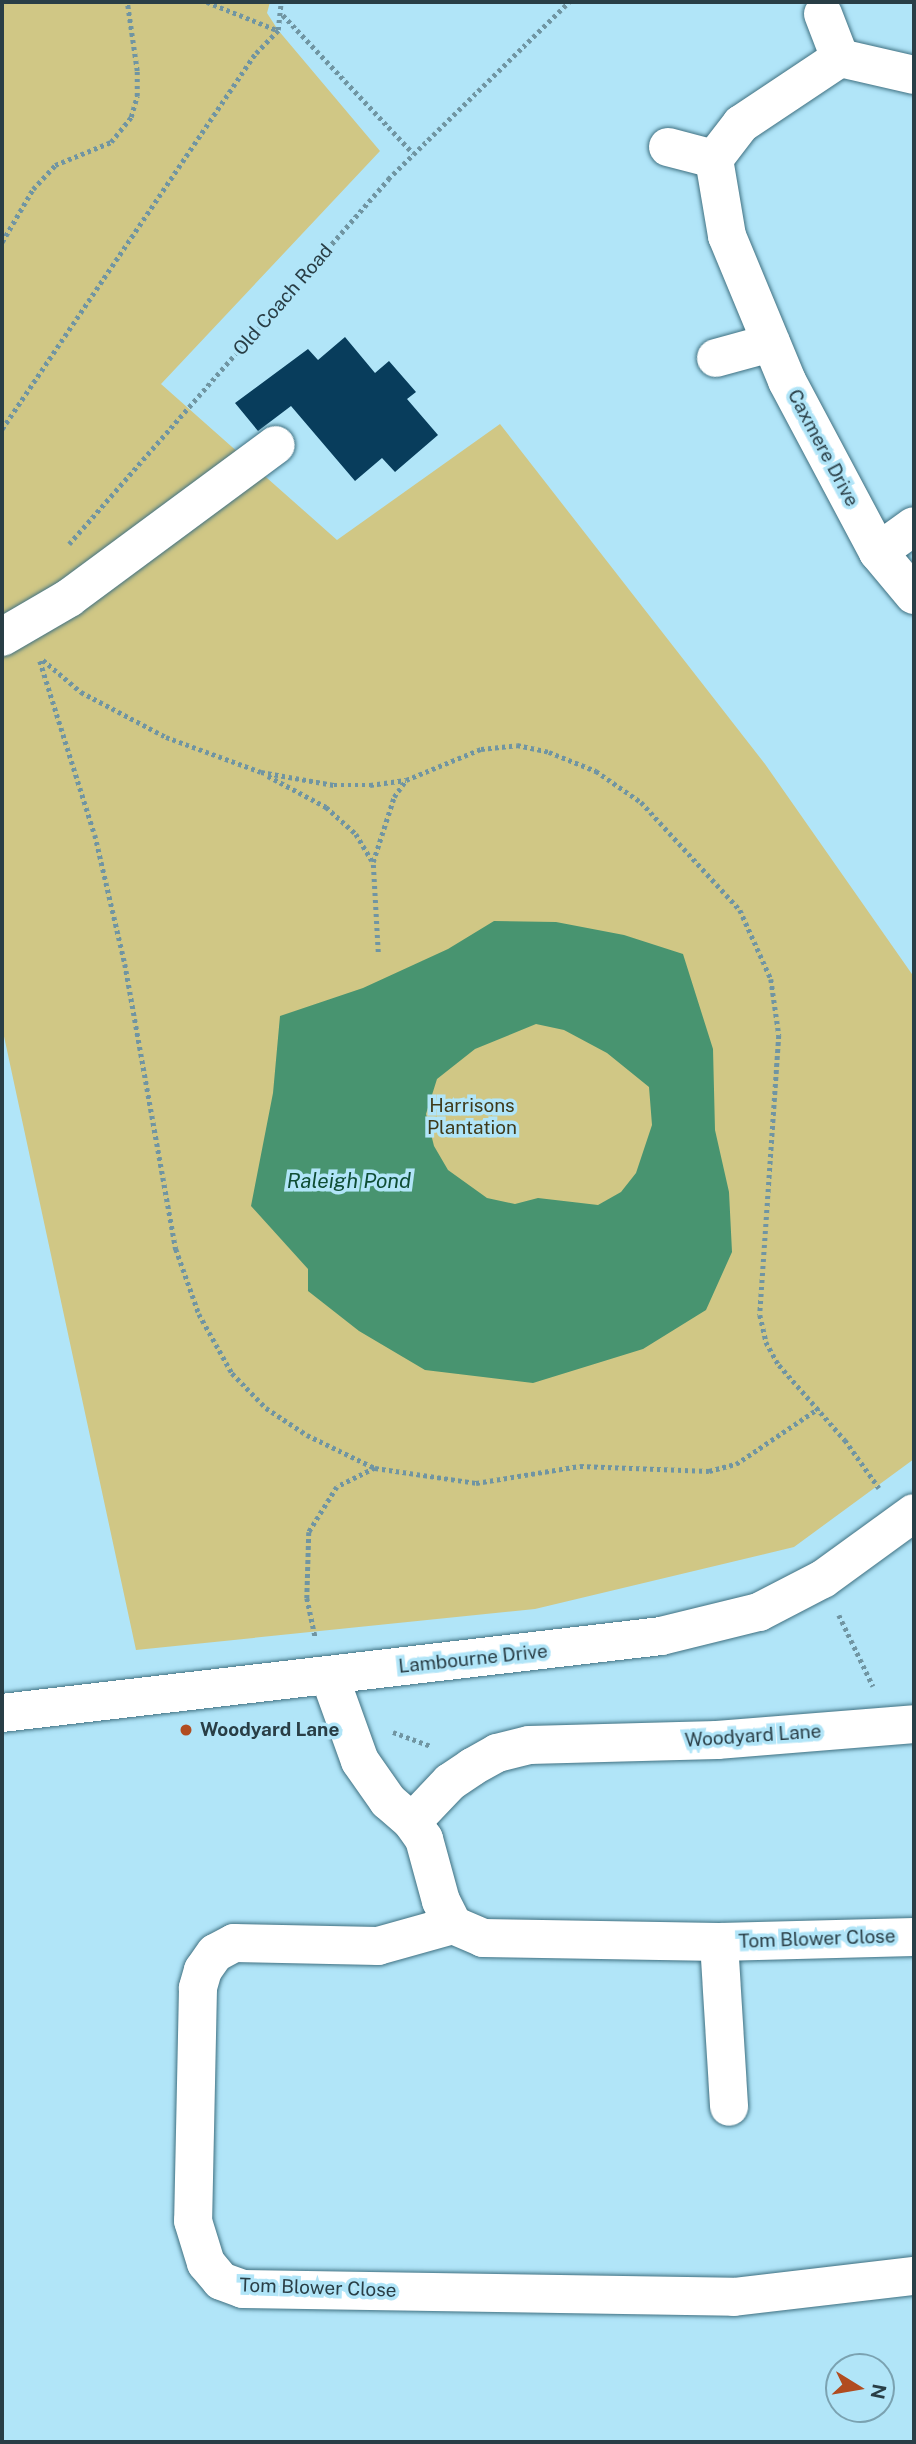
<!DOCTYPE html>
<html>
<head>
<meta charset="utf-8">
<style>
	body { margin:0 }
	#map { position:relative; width:916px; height:2444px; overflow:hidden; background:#b1e5f8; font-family:"Public Sans",sans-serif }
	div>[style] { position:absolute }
	.green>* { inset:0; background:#d0c785 }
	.water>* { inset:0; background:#489470 }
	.building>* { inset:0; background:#083d5c }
	.path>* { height:4.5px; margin-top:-2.25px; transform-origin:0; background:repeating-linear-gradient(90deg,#7095a2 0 3.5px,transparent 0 7px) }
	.roads { filter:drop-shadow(0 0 2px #3f7081) drop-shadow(0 0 2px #3f7081) }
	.minor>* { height:38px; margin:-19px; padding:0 19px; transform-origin:19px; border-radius:19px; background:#fff }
	.tertiary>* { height:38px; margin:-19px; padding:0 19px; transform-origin:19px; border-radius:19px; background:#fff }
	.dots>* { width:19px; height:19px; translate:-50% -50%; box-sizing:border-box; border:4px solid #b1e5f8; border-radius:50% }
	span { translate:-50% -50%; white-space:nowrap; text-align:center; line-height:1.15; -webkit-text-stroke:7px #b1e5f8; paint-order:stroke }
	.street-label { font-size:19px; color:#293e46 }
	.park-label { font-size:19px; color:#3f3a1a }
	.poi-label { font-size:19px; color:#293e46; font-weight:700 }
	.left { translate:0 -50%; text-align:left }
	.water-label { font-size:21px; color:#0f4d34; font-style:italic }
	.frame { position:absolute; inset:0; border:4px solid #293e46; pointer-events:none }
	.north { position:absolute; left:825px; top:2353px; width:70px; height:70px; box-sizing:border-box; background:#b1e5f8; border:2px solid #7ba2b1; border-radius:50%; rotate:101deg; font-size:19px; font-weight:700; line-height:28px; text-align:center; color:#293e46 }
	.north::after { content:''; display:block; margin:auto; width:24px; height:32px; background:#b14c20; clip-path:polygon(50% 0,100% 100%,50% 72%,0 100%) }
</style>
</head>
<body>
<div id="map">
	<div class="green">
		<div style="clip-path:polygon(2px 2px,270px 2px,267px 13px,278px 30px,380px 151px,161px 384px,337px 540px,500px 424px,765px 764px,914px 977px,914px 1459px,794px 1547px,535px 1609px,136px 1650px,2px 1027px)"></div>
	</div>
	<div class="water">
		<div style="clip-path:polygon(evenodd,494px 921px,556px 922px,624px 935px,683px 954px,713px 1049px,715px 1130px,729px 1192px,732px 1252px,706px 1310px,643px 1349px,533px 1383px,425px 1370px,359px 1331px,308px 1291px,308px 1269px,251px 1206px,273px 1093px,280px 1016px,363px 988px,448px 949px,494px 921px,536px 1024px,564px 1030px,607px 1053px,649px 1087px,652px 1125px,636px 1173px,621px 1192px,598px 1205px,538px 1198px,515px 1204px,487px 1198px,448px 1170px,434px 1146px,426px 1114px,437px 1079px,475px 1049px,536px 1024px)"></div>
	</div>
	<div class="building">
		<div style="clip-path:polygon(345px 337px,375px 373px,389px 361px,416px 392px,407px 399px,438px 435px,395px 472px,382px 458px,355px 481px,291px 406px,258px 431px,235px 403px,308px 349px,318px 360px)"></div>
	</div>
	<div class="path">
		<div style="left:207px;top:2px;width:75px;rotate:21.8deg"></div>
		<div style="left:283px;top:15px;width:190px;rotate:46.7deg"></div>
		<div style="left:2px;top:242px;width:61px;rotate:-59.7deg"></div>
		<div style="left:33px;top:189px;width:33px;rotate:-47deg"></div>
		<div style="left:55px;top:165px;width:61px;rotate:-22.3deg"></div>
		<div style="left:111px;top:142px;width:32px;rotate:-51deg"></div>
		<div style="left:131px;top:117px;width:22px;rotate:-74deg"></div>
		<div style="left:137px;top:96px;width:25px;rotate:-90deg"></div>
		<div style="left:137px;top:71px;width:70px;rotate:-98.2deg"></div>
		<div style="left:2px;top:429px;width:454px;rotate:-56deg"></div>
		<div style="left:256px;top:53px;width:32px;rotate:-46deg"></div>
		<div style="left:278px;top:30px;width:28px;rotate:-84deg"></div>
		<div style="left:69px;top:544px;width:485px;rotate:-48.8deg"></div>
		<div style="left:388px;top:179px;width:253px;rotate:-44.4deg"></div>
		<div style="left:43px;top:660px;width:50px;rotate:40.1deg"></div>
		<div style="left:81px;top:692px;width:96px;rotate:27.9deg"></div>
		<div style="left:166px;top:737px;width:101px;rotate:20.2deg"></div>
		<div style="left:261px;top:772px;width:74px;rotate:10.1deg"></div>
		<div style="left:334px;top:785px;width:36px"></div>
		<div style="left:370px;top:785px;width:36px;rotate:-8deg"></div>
		<div style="left:406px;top:780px;width:81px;rotate:-22.5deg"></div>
		<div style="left:481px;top:749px;width:36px;rotate:-6deg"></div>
		<div style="left:517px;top:745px;width:33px;rotate:12deg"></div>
		<div style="left:549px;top:752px;width:51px;rotate:22deg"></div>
		<div style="left:596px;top:771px;width:55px;rotate:34.6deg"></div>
		<div style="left:641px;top:802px;width:147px;rotate:47.5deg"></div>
		<div style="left:740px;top:910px;width:76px;rotate:65.8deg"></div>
		<div style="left:771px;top:979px;width:57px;rotate:81.9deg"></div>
		<div style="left:779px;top:1035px;width:281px;rotate:93.9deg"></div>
		<div style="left:760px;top:1315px;width:28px;rotate:77deg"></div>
		<div style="left:766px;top:1342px;width:26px;rotate:61deg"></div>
		<div style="left:779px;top:1365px;width:100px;rotate:48.7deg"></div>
		<div style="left:845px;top:1440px;width:59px;rotate:54.7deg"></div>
		<div style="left:40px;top:661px;width:182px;rotate:72.5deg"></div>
		<div style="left:95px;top:835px;width:132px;rotate:76.9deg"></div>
		<div style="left:125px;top:964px;width:290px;rotate:79.9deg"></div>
		<div style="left:176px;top:1249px;width:69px;rotate:70.5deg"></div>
		<div style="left:199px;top:1314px;width:68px;rotate:60.8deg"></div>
		<div style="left:232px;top:1373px;width:49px;rotate:45.8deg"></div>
		<div style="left:266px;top:1408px;width:49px;rotate:33.4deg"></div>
		<div style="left:307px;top:1435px;width:76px;rotate:25.9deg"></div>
		<div style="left:375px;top:1468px;width:42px;rotate:153.4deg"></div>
		<div style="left:337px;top:1487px;width:53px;rotate:121.9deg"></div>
		<div style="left:309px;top:1532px;width:66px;rotate:91.7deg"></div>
		<div style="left:307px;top:1598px;width:39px;rotate:78deg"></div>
		<div style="left:268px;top:776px;width:66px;rotate:28.1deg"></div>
		<div style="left:326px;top:807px;width:40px;rotate:42deg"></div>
		<div style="left:356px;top:834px;width:31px;rotate:59deg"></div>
		<div style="left:378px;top:952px;width:90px;rotate:-93.2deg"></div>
		<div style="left:373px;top:862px;width:68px;rotate:-72.1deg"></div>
		<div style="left:394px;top:797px;width:21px;rotate:-55deg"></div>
		<div style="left:375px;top:1468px;width:102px;rotate:8.4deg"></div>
		<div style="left:476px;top:1483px;width:105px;rotate:-9.3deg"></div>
		<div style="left:580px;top:1466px;width:129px;rotate:2.2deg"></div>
		<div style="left:709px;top:1471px;width:28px;rotate:-15deg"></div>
		<div style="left:736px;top:1464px;width:100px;rotate:-34deg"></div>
		<div style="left:839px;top:1615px;width:79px;rotate:64.4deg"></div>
		<div style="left:393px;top:1732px;width:40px;rotate:20.2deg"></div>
	</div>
	<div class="roads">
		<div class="minor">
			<div style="left:823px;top:14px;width:47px;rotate:68.9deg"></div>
			<div style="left:840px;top:58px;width:76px;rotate:12.9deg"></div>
			<div style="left:840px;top:58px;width:119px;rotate:146.3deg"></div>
			<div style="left:741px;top:124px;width:44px;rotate:127.6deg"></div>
			<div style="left:714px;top:159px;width:78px;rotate:80.4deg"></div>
			<div style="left:727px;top:236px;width:157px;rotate:67.5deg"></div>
			<div style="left:787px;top:381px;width:194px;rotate:62deg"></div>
			<div style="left:878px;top:552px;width:56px;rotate:50.1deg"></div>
			<div style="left:668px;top:147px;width:48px;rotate:14.6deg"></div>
			<div style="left:716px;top:358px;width:57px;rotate:-15.3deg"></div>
			<div style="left:878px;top:552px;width:44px;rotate:-35.8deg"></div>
			<div style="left:2px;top:637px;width:78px;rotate:-30.2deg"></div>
			<div style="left:69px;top:598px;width:257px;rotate:-36.5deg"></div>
			<div style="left:329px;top:1675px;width:91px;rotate:70.2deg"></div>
			<div style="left:360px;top:1761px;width:49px;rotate:55deg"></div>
			<div style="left:388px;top:1801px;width:32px;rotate:41deg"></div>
			<div style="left:412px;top:1822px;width:55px;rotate:-46.5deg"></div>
			<div style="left:450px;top:1782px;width:27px;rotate:-34deg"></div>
			<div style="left:472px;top:1767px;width:29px;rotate:-29deg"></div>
			<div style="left:497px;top:1753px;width:33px;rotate:-14deg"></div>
			<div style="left:529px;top:1745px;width:188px;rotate:-1.5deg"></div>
			<div style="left:717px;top:1740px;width:198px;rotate:-4.6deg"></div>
			<div style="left:412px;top:1822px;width:21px;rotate:55deg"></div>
			<div style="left:424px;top:1839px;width:64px;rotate:74.7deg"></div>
			<div style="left:441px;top:1901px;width:27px;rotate:63deg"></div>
			<div style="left:453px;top:1925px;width:33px;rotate:23deg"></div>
			<div style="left:483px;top:1938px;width:236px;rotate:1deg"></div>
			<div style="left:719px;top:1942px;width:195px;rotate:-1.5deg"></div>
			<div style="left:453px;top:1925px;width:78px;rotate:164.4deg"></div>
			<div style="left:378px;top:1946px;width:144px;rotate:-178.8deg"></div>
			<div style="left:234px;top:1943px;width:21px;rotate:152deg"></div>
			<div style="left:215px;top:1953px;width:21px;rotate:125deg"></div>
			<div style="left:203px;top:1970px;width:19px;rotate:106deg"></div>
			<div style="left:198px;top:1988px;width:233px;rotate:91.2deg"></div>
			<div style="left:193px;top:2221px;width:44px;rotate:72.8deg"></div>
			<div style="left:206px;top:2263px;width:23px;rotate:50deg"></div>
			<div style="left:221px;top:2281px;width:23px;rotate:20deg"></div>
			<div style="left:243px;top:2289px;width:491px;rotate:0.9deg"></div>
			<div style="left:734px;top:2297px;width:181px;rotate:-6.7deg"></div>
			<div style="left:719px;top:1942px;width:165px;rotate:86.5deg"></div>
		</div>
		<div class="tertiary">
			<div style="left:2px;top:1713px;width:663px;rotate:-6.66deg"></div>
			<div style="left:661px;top:1636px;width:101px;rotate:-13.8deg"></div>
			<div style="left:759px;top:1612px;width:72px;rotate:-27.3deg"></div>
			<div style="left:823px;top:1579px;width:112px;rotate:-36deg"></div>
		</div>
	</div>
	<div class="dots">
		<div style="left:186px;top:1730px;background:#b14c20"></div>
	</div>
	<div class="street-label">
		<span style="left:283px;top:300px;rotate:-49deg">Old Coach Road</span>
		<span style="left:823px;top:448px;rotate:62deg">Caxmere Drive</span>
		<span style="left:473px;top:1659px;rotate:-6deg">Lambourne Drive</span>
		<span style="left:753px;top:1736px;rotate:-4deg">Woodyard Lane</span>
		<span style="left:817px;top:1939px;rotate:-2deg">Tom Blower Close</span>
		<span style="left:318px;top:2288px;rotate:2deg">Tom Blower Close</span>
	</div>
	<div class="park-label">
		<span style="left:472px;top:1117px">Harrisons<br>Plantation</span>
	</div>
	<div class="poi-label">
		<span class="left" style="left:200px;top:1730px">Woodyard Lane</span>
	</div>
	<div class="water-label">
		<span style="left:349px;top:1181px">Raleigh Pond</span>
	</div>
	<div class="frame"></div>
	<div class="north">N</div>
</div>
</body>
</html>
